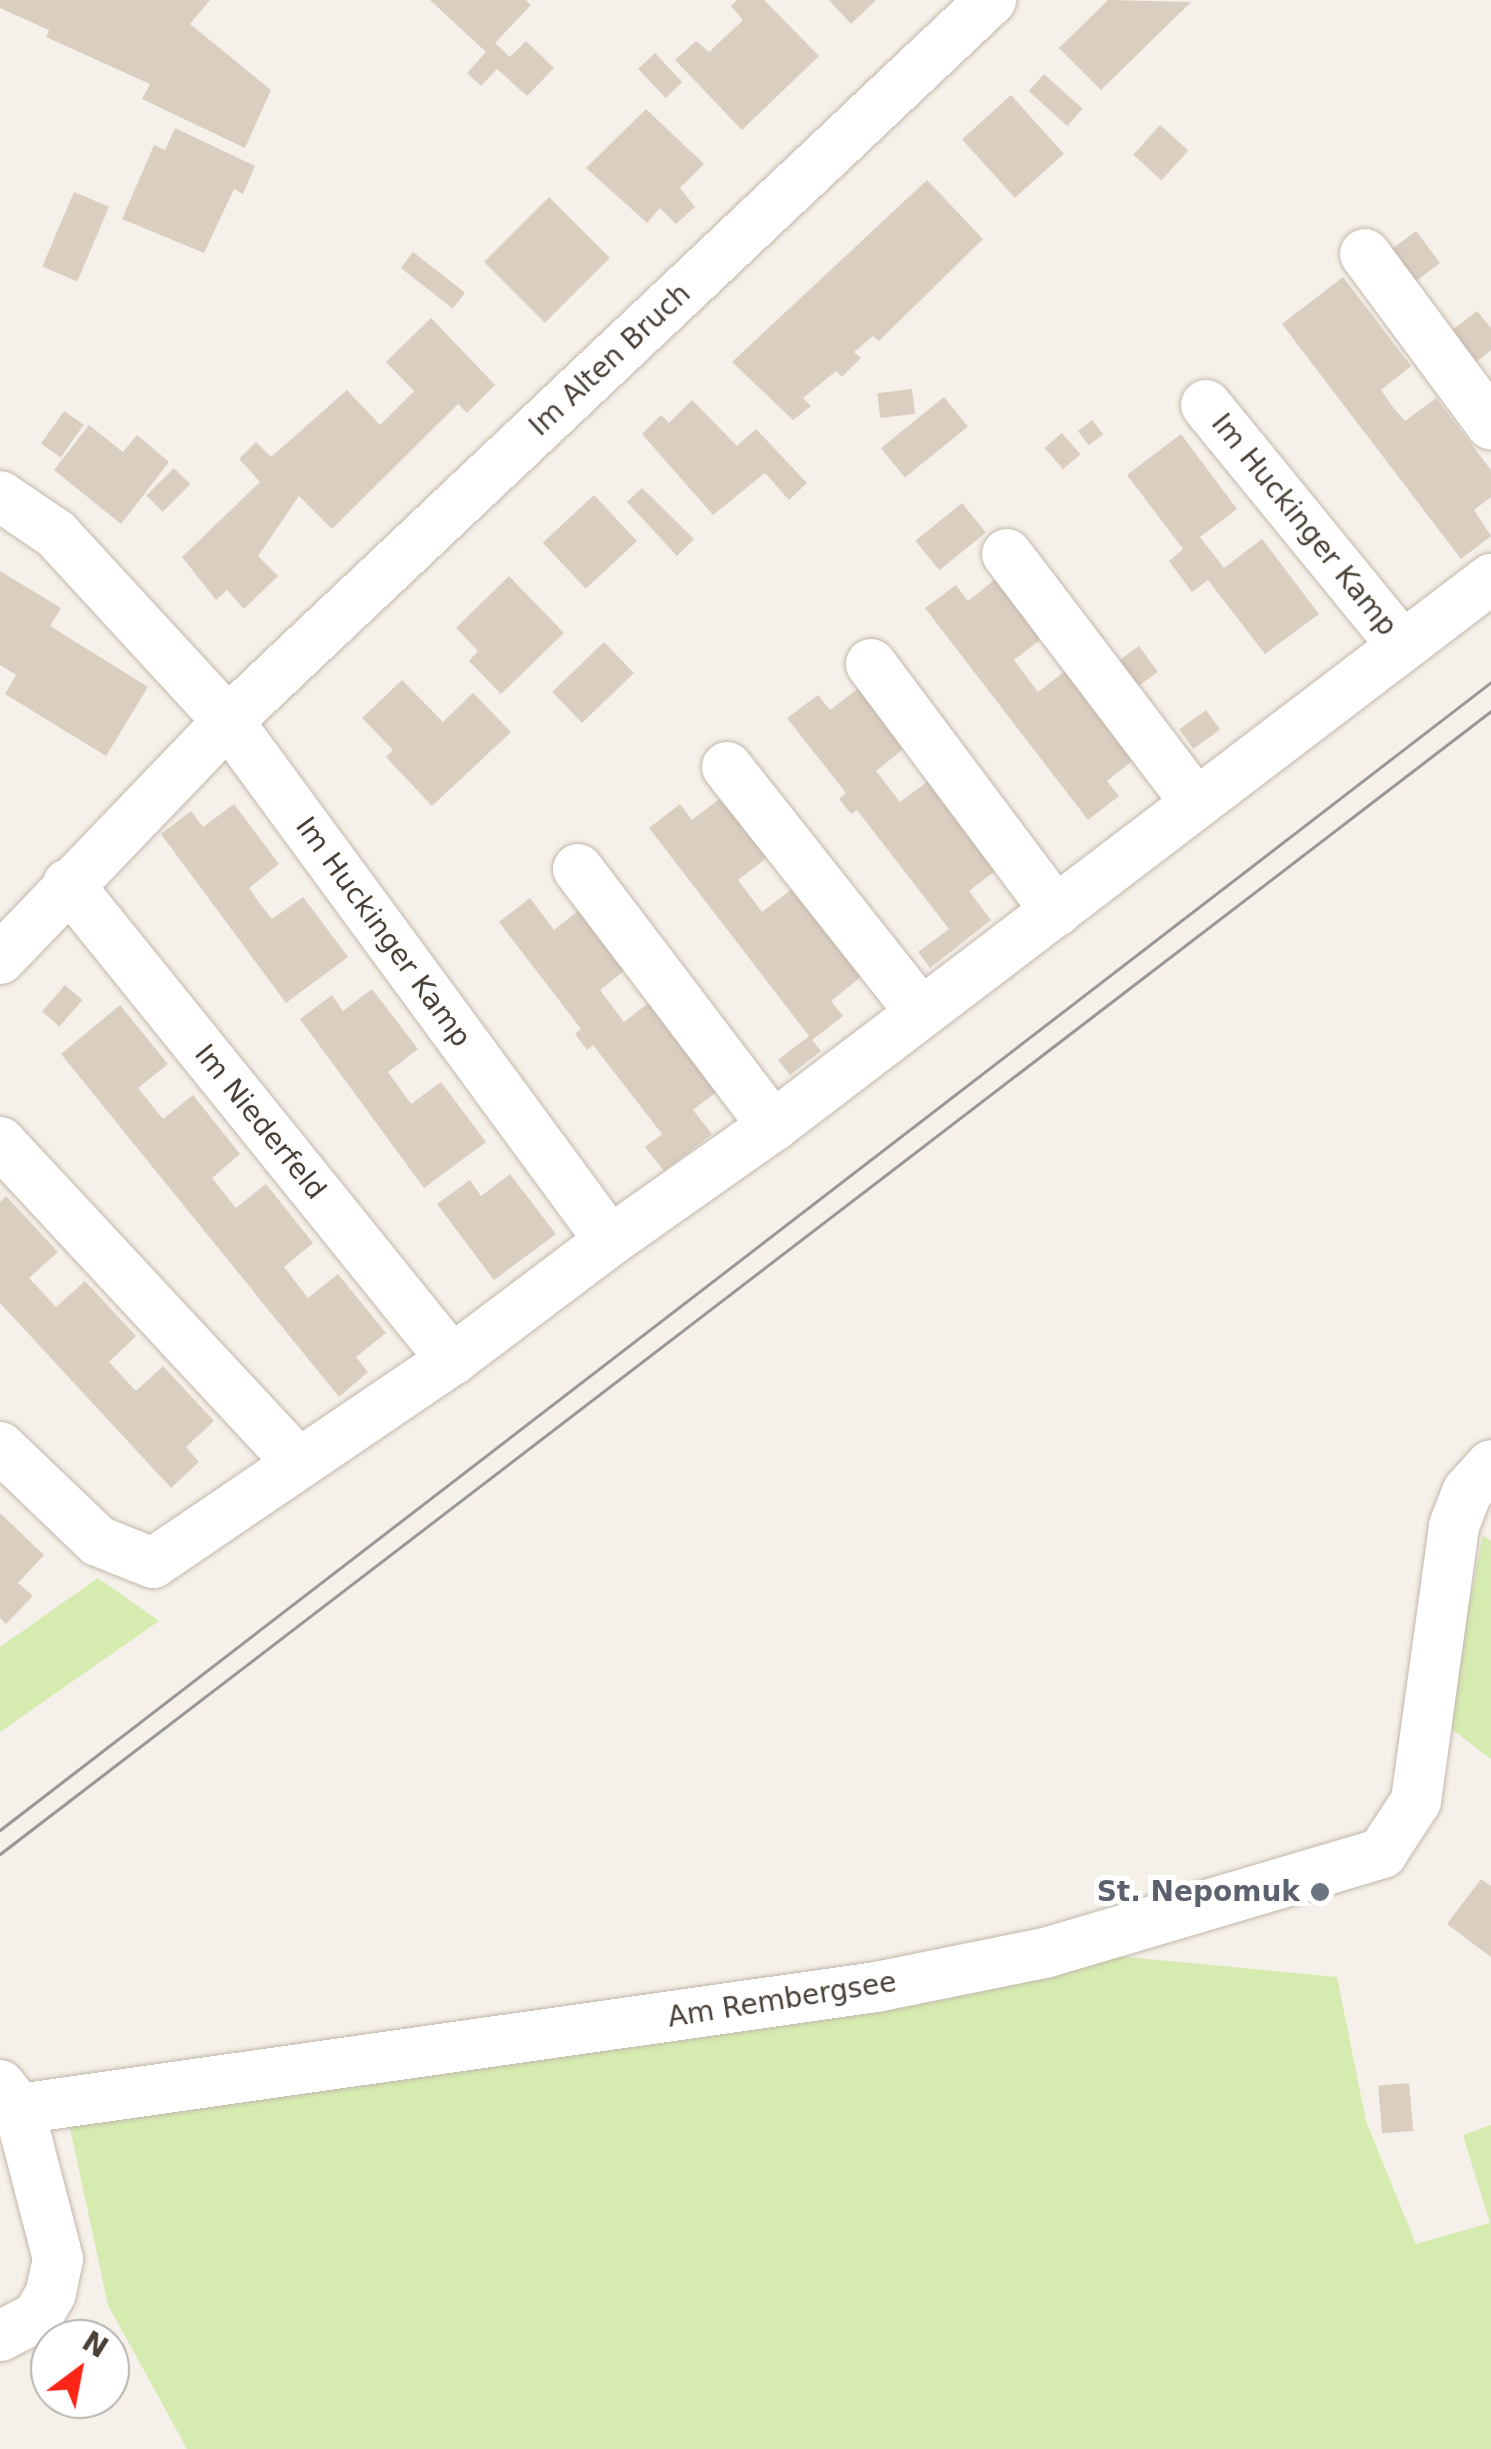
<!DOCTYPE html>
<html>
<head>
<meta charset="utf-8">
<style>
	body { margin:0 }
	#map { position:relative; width:1491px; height:2449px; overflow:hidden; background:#f5f0e9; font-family:"DejaVu Sans",sans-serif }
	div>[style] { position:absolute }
	.green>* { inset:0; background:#d6ebb0 }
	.building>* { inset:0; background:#dacec1; transform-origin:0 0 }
	.roads { filter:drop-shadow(0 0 2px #c1b7ab) drop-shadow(0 0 2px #c1b7ab) }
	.minor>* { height:50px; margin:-25px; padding:0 25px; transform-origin:25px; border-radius:25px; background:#fff }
	.tram>* { height:2.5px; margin:-1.25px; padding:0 1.25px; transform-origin:1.25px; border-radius:1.25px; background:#989898 }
	.dots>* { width:28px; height:28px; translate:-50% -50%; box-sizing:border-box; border:5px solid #fff; border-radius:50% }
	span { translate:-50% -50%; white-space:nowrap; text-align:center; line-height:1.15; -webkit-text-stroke:10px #fff; paint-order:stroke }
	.street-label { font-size:28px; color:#494037 }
	.worship-label { font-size:28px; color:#5b616d; font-weight:700 }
	.right { translate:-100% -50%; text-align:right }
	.north { position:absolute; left:30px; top:2319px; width:100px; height:100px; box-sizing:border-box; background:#fff; border:2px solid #b6b3af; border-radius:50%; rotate:32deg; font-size:28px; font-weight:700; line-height:40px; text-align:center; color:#494037 }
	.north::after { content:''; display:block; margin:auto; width:35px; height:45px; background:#ff2516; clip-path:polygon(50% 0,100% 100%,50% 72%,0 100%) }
</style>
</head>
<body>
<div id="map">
	<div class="green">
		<div style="clip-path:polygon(1483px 1535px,1491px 1541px,1491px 1759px,1445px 1724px)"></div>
		<div style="clip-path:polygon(98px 1578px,159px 1621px,0 1732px,0 1647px)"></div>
		<div style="clip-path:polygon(1085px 1953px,1337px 1977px,1366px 2121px,1416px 2244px,1490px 2223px,1463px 2135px,1491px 2125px,1491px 2449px,187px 2449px,108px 2305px,67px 2114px)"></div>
	</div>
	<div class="building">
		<div style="clip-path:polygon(0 0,210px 0,190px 24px,271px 90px,245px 148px,142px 99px,150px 84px,46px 37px,49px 30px,0 8px)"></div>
		<div style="clip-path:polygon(430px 0,526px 0,531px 5px,495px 43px,510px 57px,526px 41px,554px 68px,527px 96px,497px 69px,481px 86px,467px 73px,486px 52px)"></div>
		<div style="clip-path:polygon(737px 0,764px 0,819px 56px,742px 130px,675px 60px,696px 41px,709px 52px,743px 20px,731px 6px)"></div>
		<div style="clip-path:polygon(829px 0,876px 0,851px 24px)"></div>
		<div style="clip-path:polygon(1108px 0,1191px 2px,1101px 90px,1059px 48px)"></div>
		<div style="left:655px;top:53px;width:40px;height:23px;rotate:47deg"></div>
		<div style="left:1044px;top:74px;width:52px;height:23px;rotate:42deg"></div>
		<div style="left:1011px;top:95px;width:79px;height:66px;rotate:48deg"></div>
		<div style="clip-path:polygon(646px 109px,704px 164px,680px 188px,695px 207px,676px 224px,660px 208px,647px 223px,586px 168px)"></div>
		<div style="left:1160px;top:125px;width:38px;height:40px;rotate:42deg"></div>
		<div style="clip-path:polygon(175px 128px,255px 166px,243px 194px,234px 189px,204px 253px,122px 219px,154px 145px,165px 150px)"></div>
		<div style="clip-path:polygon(927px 180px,983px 239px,879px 341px,873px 336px,854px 352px,861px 358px,842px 377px,836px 371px,803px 398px,811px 406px,793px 420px,732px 362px)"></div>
		<div style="left:74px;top:192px;width:38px;height:81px;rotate:23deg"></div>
		<div style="left:549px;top:197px;width:86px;height:92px;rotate:45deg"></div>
		<div style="left:1416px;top:231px;width:40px;height:38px;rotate:53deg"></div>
		<div style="left:413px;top:252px;width:66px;height:20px;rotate:38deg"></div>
		<div style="clip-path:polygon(1343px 277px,1411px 366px,1381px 390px,1392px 406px,1405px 421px,1436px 398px,1491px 470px,1491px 497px,1474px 510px,1491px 536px,1461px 559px,1282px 324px)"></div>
		<div style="clip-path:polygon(1477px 311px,1491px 328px,1491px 350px,1471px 366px,1447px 334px)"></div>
		<div style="clip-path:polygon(431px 318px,495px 385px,467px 413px,458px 404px,332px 529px,299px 496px,258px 556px,278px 576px,244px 609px,227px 590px,216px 600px,182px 557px,260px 482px,239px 459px,256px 442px,271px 457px,347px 390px,380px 425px,414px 391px,386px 362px)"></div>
		<div style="left:912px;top:389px;width:25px;height:35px;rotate:83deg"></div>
		<div style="left:944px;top:397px;width:38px;height:81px;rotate:51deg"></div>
		<div style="clip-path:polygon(692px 400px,737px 446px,756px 429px,807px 483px,789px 500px,765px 473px,713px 515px,642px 434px,661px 415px,669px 423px)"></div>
		<div style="left:64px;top:411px;width:24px;height:40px;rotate:35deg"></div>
		<div style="left:1092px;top:420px;width:18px;height:18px;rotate:52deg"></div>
		<div style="clip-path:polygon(89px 425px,123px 452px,137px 435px,169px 462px,121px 524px,54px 470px)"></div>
		<div style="left:1062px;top:433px;width:28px;height:23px;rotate:49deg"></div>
		<div style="clip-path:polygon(1181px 434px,1237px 509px,1200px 537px,1224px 568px,1262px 539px,1319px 614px,1265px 654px,1208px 580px,1192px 592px,1169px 561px,1183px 549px,1127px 475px)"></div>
		<div style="left:174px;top:468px;width:23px;height:39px;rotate:45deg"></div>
		<div style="clip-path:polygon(642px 488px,694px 539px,677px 556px,627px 502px)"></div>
		<div style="left:594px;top:495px;width:63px;height:70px;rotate:47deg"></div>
		<div style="left:962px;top:503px;width:38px;height:60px;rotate:51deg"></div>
		<div style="clip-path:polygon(0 571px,61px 608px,50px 626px,148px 687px,106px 756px,5px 694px,16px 675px,0 665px)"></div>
		<div style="clip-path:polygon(509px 576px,564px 633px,501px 694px,469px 661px,478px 651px,456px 628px)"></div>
		<div style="clip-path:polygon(998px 577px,1044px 637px,1014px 660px,1038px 692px,1069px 668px,1137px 757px,1107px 781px,1119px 796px,1088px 820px,925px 608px,956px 585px,968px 601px)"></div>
		<div style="left:604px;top:642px;width:43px;height:72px;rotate:46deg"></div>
		<div style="left:1139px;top:646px;width:32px;height:31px;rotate:54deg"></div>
		<div style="clip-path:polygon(402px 680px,443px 722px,473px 693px,511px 732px,432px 806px,386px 757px,393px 750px,362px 718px)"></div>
		<div style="clip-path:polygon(860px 687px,906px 747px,876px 771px,900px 802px,931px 779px,999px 868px,969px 891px,991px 920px,930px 968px,918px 952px,949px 929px,857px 810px,851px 814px,839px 799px,846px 793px,787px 718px,818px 695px,830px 710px)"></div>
		<div style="left:1206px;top:710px;width:24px;height:33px;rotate:54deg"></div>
		<div style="clip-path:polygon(722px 797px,768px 857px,738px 880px,762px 912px,793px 888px,861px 977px,831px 1001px,843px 1016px,812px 1040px,821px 1051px,790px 1075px,778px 1060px,809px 1036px,649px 828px,680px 804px,692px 820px)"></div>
		<div style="clip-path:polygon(234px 804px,279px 864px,249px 888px,260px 904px,272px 919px,303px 897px,348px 957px,286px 1003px,161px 834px,191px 811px,203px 827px)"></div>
		<div style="clip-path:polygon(530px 898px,554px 930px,584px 906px,630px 966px,600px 990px,624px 1022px,655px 998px,723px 1087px,693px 1110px,712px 1134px,664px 1171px,645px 1147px,662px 1134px,593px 1045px,587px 1050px,575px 1034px,581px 1029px,499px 922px)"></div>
		<div style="left:65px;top:985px;width:23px;height:35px;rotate:41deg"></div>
		<div style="clip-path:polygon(372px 989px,418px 1049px,388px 1072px,411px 1104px,441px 1082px,486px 1142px,424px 1188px,300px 1019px,332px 995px,343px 1011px)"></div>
		<div style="clip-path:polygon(120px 1005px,168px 1064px,138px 1088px,150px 1103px,163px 1119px,193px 1095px,240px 1154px,212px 1178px,236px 1208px,266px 1184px,313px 1243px,284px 1267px,308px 1298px,338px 1274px,386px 1333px,356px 1357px,368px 1372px,339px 1397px,61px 1054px)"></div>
		<div style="clip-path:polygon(510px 1174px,556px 1234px,494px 1280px,437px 1204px,470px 1180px,481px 1196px)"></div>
		<div style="clip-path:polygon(6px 1196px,58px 1252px,29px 1278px,56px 1307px,85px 1281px,136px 1336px,109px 1362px,136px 1391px,163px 1366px,214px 1421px,186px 1447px,199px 1462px,171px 1488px,0 1303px,0 1202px)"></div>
		<div style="clip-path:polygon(0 1513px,44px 1555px,18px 1583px,33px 1596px,6px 1624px,0 1618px)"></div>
		<div style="clip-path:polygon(1481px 1879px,1491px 1886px,1491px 1957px,1447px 1924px)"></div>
		<div style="left:1409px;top:2083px;width:48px;height:31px;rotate:85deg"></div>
	</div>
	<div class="roads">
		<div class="minor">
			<div style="left:1365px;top:254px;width:212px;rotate:53.5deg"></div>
			<div style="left:1206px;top:405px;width:308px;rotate:50.8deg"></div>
			<div style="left:0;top:496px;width:68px;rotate:34.2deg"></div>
			<div style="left:56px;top:534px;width:254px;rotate:47.4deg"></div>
			<div style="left:228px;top:721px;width:645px;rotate:53.7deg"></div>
			<div style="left:610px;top:1241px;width:199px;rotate:-35.2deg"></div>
			<div style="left:773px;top:1126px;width:903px;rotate:-37.3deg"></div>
			<div style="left:1007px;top:554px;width:309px;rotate:52.8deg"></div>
			<div style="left:871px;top:664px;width:309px;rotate:53.2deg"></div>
			<div style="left:727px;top:767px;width:310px;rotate:51.7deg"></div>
			<div style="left:578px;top:869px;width:323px;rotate:52.8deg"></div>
			<div style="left:68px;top:884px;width:612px;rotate:51.11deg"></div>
			<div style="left:0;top:959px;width:330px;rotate:-46.2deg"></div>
			<div style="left:228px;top:721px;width:1050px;rotate:-43.38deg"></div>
			<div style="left:0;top:1142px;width:439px;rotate:47.1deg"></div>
			<div style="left:0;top:1447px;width:136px;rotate:43.8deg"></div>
			<div style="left:98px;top:1541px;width:59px;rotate:21.8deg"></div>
			<div style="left:153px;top:1563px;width:361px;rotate:-34.2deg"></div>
			<div style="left:452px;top:1360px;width:198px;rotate:-37deg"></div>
			<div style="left:0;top:2085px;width:31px;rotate:52deg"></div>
			<div style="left:19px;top:2109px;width:155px;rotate:75.4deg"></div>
			<div style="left:58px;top:2259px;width:35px;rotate:102deg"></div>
			<div style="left:51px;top:2293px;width:28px;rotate:120deg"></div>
			<div style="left:37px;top:2317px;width:42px;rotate:152.8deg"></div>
			<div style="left:19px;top:2109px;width:866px;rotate:-8.1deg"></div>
			<div style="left:876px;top:1987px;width:172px;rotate:-11.4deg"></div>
			<div style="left:1045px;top:1953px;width:352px;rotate:-16.5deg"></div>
			<div style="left:1382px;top:1853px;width:62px;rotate:-56.8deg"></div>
			<div style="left:1416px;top:1801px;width:278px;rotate:-82.1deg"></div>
			<div style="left:1454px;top:1526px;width:36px;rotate:-69deg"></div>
			<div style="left:1467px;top:1492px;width:36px;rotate:-48deg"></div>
		</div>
	</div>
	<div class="tram">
		<div style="left:0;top:1830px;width:1882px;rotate:-37.59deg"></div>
		<div style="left:0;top:1854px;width:1879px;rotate:-37.47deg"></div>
	</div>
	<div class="dots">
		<div style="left:1320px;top:1892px;background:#6b7280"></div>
	</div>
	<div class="street-label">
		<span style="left:610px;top:360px;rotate:-43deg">Im Alten Bruch</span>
		<span style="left:1304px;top:525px;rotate:51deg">Im Huckinger Kamp</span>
		<span style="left:383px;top:932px;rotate:54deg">Im Huckinger Kamp</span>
		<span style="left:260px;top:1122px;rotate:51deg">Im Niederfeld</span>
		<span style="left:782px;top:2000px;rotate:-9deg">Am Rembergsee</span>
	</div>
	<div class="worship-label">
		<span class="right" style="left:1300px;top:1892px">St. Nepomuk</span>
	</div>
	<div class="north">N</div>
</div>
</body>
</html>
